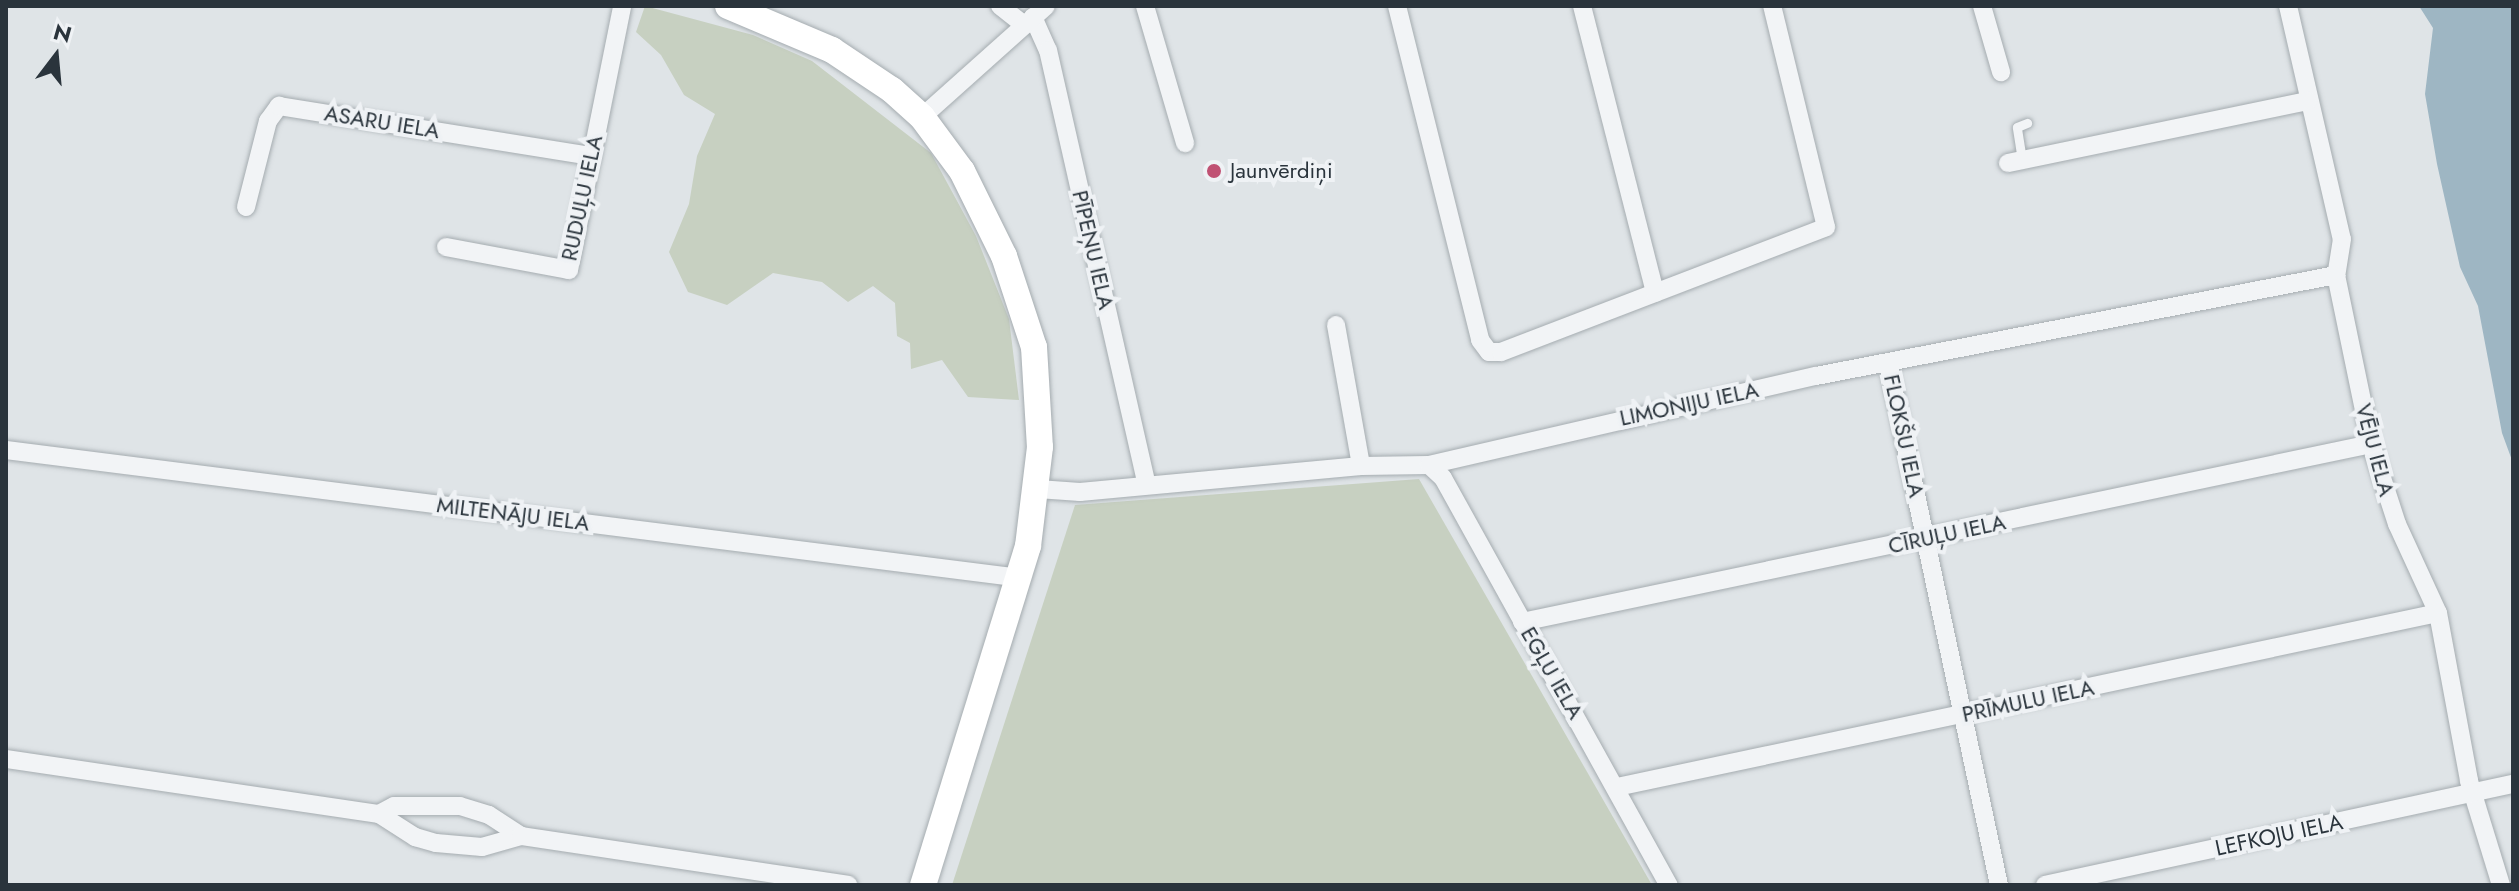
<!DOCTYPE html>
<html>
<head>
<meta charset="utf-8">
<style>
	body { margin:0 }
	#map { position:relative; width:2519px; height:891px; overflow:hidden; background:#dfe4e7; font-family:Jost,sans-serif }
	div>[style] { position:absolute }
	.green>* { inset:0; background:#c7d0c1 }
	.water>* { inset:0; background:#9eb6c3 }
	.roads { filter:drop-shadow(0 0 2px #a5acb0) drop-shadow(0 0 2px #a5acb0) }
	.lane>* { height:9px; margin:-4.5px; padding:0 4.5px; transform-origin:4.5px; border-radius:4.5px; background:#f2f4f6 }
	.street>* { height:18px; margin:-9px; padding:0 9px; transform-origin:9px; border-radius:9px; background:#f2f4f6 }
	.secondary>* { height:26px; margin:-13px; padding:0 13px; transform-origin:13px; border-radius:13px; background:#fff }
	.dots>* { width:22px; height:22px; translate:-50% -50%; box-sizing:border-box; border:4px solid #eff2f5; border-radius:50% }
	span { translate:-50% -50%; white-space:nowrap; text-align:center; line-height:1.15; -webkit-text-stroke:8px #eff2f5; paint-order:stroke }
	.street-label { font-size:22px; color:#2a343c }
	.poi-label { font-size:22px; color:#2a343c }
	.left { translate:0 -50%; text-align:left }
	.frame { position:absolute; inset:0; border:8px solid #2a343c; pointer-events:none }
	.north { position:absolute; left:16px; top:16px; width:80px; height:80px; -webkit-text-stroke:6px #eff2f5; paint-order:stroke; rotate:16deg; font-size:22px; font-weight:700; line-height:32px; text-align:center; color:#2a343c }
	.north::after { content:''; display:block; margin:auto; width:28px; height:36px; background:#2a343c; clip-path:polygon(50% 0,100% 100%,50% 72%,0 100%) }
</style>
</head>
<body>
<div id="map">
	<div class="green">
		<div style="clip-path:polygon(645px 6px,753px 35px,812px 61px,931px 153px,976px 236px,1009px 319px,1019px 400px,968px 397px,942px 360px,911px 369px,910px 343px,897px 336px,895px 303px,873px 286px,848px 302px,822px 282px,773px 273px,727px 305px,688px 292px,669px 252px,689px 204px,697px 156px,715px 114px,684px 95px,661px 55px,636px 32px)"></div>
		<div style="clip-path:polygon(1419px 479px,1652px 885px,952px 885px,1075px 505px)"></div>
	</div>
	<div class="water">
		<div style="clip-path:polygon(2419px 6px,2513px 6px,2513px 463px,2502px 433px,2478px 306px,2460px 267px,2437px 164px,2425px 94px,2433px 28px)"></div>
	</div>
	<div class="roads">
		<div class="lane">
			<div style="left:2022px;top:160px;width:33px;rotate:-99deg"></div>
			<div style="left:2017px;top:127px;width:11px;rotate:-22deg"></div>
		</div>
		<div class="street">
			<div style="left:1000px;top:6px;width:31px;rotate:38deg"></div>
			<div style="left:1145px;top:6px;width:143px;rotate:73.7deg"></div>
			<div style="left:1397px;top:6px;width:344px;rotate:76deg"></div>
			<div style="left:1480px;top:340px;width:15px;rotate:53deg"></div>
			<div style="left:1489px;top:352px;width:12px"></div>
			<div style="left:1501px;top:352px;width:348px;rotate:-21deg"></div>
			<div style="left:1826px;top:227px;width:228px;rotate:-103.7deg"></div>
			<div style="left:1582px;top:6px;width:296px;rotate:75.7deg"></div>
			<div style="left:1982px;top:6px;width:69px;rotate:73.9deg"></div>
			<div style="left:2288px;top:6px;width:239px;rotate:77deg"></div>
			<div style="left:2342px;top:239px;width:36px;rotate:99deg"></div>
			<div style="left:2336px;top:275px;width:173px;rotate:78.3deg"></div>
			<div style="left:2371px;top:444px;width:84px;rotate:72deg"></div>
			<div style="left:2397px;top:524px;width:98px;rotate:65.3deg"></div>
			<div style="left:2438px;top:613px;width:171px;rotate:79.5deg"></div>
			<div style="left:2469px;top:781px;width:109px;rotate:72.9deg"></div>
			<div style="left:1033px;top:17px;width:36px;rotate:66deg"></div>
			<div style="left:1048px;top:50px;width:446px;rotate:77.2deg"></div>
			<div style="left:922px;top:117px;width:166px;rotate:-41.8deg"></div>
			<div style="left:2008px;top:163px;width:306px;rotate:-11.7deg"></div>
			<div style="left:246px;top:207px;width:89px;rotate:-75.7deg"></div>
			<div style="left:268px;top:121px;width:19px;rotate:-54deg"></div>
			<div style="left:279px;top:106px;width:317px;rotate:9.1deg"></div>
			<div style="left:446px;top:247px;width:125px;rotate:10.6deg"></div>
			<div style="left:569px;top:270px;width:269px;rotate:-78.6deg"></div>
			<div style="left:1336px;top:325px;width:143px;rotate:79.9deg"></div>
			<div style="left:1888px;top:363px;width:534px;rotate:78deg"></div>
			<div style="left:6px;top:450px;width:1022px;rotate:7.19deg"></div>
			<div style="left:1429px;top:465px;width:19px;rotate:43deg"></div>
			<div style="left:1443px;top:478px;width:466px;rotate:61deg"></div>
			<div style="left:1038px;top:489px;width:42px;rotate:4.1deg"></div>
			<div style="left:1080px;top:492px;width:282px;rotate:-5.3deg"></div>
			<div style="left:1361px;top:466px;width:68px;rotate:-0.8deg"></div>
			<div style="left:1429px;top:465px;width:397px;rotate:-13deg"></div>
			<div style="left:1816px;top:376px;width:530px;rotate:-10.99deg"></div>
			<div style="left:1522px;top:622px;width:867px;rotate:-11.84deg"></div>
			<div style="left:6px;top:759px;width:377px;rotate:8.4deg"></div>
			<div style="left:379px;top:814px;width:43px;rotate:32.6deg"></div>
			<div style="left:415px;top:837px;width:22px;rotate:16deg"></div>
			<div style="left:436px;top:843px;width:46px;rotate:5deg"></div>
			<div style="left:482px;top:847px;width:41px;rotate:-15.8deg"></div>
			<div style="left:1617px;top:787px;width:839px;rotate:-11.97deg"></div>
			<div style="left:379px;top:814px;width:17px;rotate:-28deg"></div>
			<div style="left:394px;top:806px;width:66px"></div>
			<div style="left:460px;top:806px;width:30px;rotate:17deg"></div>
			<div style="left:489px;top:815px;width:38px;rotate:33deg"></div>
			<div style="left:521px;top:836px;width:331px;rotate:8.5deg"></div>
			<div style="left:2045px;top:885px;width:479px;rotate:-12.2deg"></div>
		</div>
		<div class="secondary">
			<div style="left:728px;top:6px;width:113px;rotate:22.9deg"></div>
			<div style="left:832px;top:50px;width:72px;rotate:33.7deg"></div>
			<div style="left:892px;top:90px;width:40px;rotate:42deg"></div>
			<div style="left:922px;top:117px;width:67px;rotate:53.5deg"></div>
			<div style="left:962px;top:171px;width:95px;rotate:63.7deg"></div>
			<div style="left:1004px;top:256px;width:96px;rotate:71.8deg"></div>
			<div style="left:1034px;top:347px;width:100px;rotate:86.6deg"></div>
			<div style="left:1040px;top:447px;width:100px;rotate:96.9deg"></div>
			<div style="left:1028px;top:546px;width:355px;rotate:107.2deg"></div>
		</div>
	</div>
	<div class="dots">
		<div style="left:1214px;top:171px;background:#c05173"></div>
	</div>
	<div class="street-label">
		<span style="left:382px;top:122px;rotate:9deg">ASARU IELA</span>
		<span style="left:582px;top:198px;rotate:-78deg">RUDUĻU IELA</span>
		<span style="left:1093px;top:250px;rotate:77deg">PĪPEŅU IELA</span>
		<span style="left:1689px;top:404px;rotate:-12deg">LIMONIJU IELA</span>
		<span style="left:1904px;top:436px;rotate:78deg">FLOKŠU IELA</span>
		<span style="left:2375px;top:450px;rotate:75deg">VĒJU IELA</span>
		<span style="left:513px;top:514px;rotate:7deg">MILTENĀJU IELA</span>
		<span style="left:1947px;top:534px;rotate:-12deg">CĪRUĻU IELA</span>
		<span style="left:1552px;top:673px;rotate:60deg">EGĻU IELA</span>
		<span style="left:2028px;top:701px;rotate:-12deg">PRĪMULU IELA</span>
		<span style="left:2279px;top:835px;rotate:-12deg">LEFKOJU IELA</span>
	</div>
	<div class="poi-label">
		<span class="left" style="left:1230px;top:171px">Jaunvērdiņi</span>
	</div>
	<div class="frame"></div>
	<div class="north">N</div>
</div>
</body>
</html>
